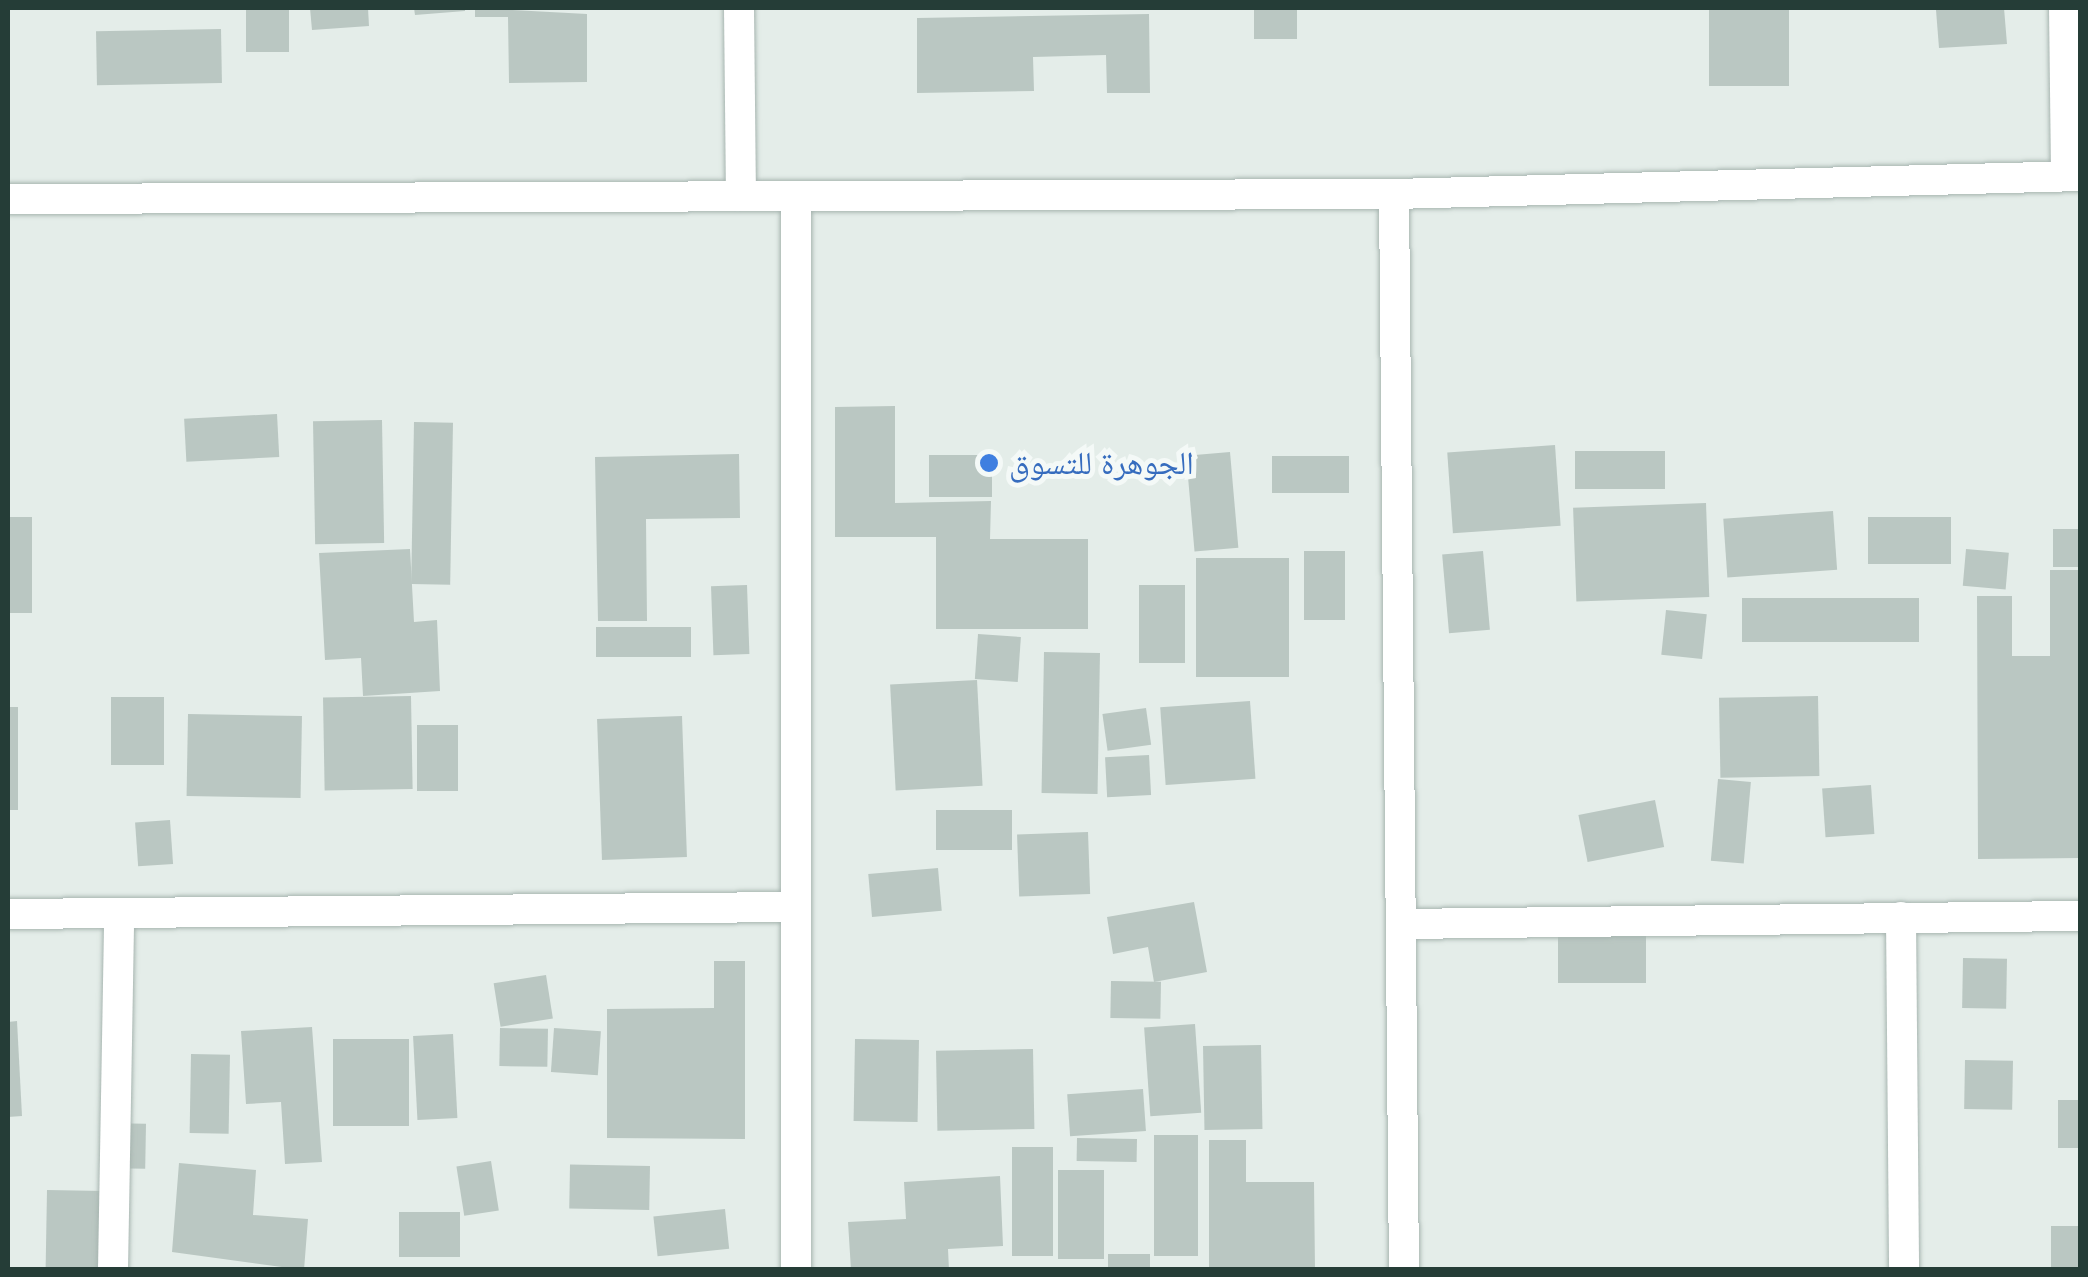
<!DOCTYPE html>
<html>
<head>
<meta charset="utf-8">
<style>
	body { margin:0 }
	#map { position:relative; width:2088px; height:1277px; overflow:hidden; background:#e4ede9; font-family:Inter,"Noto Naskh Arabic",sans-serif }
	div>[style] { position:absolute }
	.building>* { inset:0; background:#bac7c2; transform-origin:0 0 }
	.roads { filter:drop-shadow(0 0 2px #a7b5b0) drop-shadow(0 0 2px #a7b5b0) }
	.street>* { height:30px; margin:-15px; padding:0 15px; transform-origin:15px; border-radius:15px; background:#fff }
	.secondary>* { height:30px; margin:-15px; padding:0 15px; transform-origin:15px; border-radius:15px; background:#fff }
	.dots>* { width:28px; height:28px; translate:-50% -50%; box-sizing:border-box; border:5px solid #f4f9f7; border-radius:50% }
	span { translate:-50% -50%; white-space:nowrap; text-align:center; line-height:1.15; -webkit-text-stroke:10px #f4f9f7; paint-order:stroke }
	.shop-label { font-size:32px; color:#366cbe }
	.left { translate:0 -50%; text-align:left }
	.frame { position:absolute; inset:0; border:10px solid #253d37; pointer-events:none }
</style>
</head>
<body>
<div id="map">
	<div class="building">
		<div style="left:246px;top:8px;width:43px;height:44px"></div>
		<div style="clip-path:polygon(310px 8px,368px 8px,369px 26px,312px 30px)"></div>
		<div style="clip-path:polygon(414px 8px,465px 8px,465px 11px,415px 15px)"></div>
		<div style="clip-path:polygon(475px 8px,587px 14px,587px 82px,509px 83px,508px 17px,475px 17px)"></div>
		<div style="left:1254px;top:8px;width:43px;height:31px"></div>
		<div style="left:1709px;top:8px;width:80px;height:78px"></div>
		<div style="clip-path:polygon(1994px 8px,2004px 8px,2007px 44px,1939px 48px,1936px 10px)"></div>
		<div style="clip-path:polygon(1149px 14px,1150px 93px,1107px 93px,1106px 55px,1033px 57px,1034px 91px,917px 93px,917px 18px)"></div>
		<div style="left:221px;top:29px;width:54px;height:125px;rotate:89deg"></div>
		<div style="clip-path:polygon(895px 406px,895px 503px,991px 501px,990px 539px,1088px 539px,1088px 629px,936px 629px,936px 537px,835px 537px,835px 407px)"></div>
		<div style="left:277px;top:414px;width:43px;height:93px;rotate:87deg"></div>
		<div style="left:382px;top:420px;width:123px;height:69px;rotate:89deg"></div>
		<div style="left:414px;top:422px;width:39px;height:162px;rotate:1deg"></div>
		<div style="left:1555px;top:445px;width:81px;height:108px;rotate:86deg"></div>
		<div style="left:1665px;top:451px;width:38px;height:90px;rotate:90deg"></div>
		<div style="left:1230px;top:452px;width:96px;height:44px;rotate:85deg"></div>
		<div style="clip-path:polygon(739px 454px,740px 518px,646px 519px,647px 621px,598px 621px,595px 457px)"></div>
		<div style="left:929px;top:455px;width:63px;height:42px"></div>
		<div style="left:1272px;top:456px;width:77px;height:37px"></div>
		<div style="left:1706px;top:503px;width:94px;height:133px;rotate:88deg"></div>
		<div style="left:1833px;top:511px;width:59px;height:110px;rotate:86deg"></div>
		<div style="left:8px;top:517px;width:24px;height:96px"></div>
		<div style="left:1868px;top:517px;width:83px;height:47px"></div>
		<div style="left:2053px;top:529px;width:27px;height:38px"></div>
		<div style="clip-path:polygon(410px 549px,414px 622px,437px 620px,440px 691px,363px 696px,361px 658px,325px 660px,319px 553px)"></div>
		<div style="left:1966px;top:549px;width:43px;height:37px;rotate:5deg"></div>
		<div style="left:1304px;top:551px;width:41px;height:69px"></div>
		<div style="left:1483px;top:551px;width:79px;height:41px;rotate:85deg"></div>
		<div style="left:1289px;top:558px;width:119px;height:93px;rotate:90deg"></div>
		<div style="clip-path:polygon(2050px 570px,2080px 570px,2080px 858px,1978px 859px,1977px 596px,2012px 596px,2012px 656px,2050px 656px)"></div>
		<div style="left:747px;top:585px;width:69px;height:36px;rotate:88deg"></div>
		<div style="left:1139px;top:585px;width:46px;height:78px"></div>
		<div style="left:1742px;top:598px;width:177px;height:44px"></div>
		<div style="left:1666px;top:610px;width:41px;height:45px;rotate:6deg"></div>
		<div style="left:596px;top:627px;width:95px;height:30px"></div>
		<div style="left:978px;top:634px;width:43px;height:45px;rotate:4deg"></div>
		<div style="left:1044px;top:652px;width:56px;height:141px;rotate:1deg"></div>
		<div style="left:977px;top:680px;width:106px;height:87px;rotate:87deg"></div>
		<div style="left:411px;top:696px;width:93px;height:88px;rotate:89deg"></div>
		<div style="left:1818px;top:696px;width:80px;height:99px;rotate:89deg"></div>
		<div style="left:164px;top:697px;width:68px;height:53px;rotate:90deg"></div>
		<div style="left:1250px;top:701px;width:78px;height:90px;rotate:86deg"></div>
		<div style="left:8px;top:707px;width:10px;height:103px"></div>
		<div style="left:1146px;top:708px;width:37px;height:44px;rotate:82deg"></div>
		<div style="left:188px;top:714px;width:114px;height:82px;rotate:1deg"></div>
		<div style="left:682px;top:716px;width:141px;height:85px;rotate:88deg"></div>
		<div style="left:417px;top:725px;width:41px;height:66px"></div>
		<div style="left:1149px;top:755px;width:40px;height:44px;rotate:87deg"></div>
		<div style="left:1718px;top:779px;width:33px;height:82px;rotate:5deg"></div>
		<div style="left:1871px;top:785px;width:49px;height:49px;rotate:86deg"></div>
		<div style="left:1655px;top:800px;width:48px;height:78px;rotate:79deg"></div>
		<div style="left:936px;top:810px;width:76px;height:40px"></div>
		<div style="left:170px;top:820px;width:44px;height:35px;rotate:86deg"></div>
		<div style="left:1088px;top:832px;width:62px;height:71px;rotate:88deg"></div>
		<div style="left:938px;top:868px;width:43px;height:70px;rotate:85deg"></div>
		<div style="clip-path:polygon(1194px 902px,1207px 972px,1154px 982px,1148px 947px,1113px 954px,1107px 917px)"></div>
		<div style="left:1558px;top:927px;width:88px;height:56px"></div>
		<div style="left:1963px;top:958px;width:44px;height:50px;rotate:1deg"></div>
		<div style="clip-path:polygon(714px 961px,745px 961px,745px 1139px,607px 1138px,607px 1009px,714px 1008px)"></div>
		<div style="left:546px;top:975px;width:44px;height:53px;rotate:81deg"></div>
		<div style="left:1111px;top:981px;width:50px;height:37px;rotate:1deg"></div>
		<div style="clip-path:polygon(17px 1021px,22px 1116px,8px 1117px,8px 1022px)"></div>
		<div style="left:1195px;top:1024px;width:89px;height:51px;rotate:86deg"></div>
		<div style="clip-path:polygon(312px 1027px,322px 1162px,285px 1164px,281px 1102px,246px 1104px,241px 1031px)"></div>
		<div style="left:500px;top:1028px;width:48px;height:38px;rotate:1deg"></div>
		<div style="left:554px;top:1028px;width:47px;height:44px;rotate:4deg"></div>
		<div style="left:453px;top:1034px;width:84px;height:40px;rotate:87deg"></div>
		<div style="left:333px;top:1039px;width:76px;height:87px"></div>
		<div style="left:855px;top:1039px;width:64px;height:82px;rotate:1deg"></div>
		<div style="left:1261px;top:1045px;width:84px;height:58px;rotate:89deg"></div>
		<div style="left:1033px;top:1049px;width:80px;height:97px;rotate:89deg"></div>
		<div style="left:191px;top:1054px;width:39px;height:79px;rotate:1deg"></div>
		<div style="left:1965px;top:1060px;width:48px;height:49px;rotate:1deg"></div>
		<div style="left:1143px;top:1089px;width:42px;height:76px;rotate:86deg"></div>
		<div style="left:2058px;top:1100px;width:22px;height:48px"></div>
		<div style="left:101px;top:1123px;width:45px;height:45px;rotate:1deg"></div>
		<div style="left:1154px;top:1135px;width:44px;height:121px"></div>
		<div style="left:1077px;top:1138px;width:60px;height:23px;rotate:1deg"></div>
		<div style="clip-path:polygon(1209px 1140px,1246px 1140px,1246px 1182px,1314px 1182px,1315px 1270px,1209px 1270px)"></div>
		<div style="left:1012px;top:1147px;width:41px;height:109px"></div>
		<div style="left:491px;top:1161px;width:50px;height:35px;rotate:81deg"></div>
		<div style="clip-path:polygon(179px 1163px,256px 1170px,253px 1215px,308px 1219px,304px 1270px,172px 1252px)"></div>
		<div style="left:650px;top:1166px;width:44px;height:80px;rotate:91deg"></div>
		<div style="left:1058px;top:1170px;width:46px;height:89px"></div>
		<div style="clip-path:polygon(1000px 1176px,1003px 1246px,948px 1249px,949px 1270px,851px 1270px,848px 1222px,906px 1219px,904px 1182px)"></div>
		<div style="left:47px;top:1190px;width:57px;height:80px;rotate:1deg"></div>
		<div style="left:725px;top:1209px;width:40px;height:72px;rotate:84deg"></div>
		<div style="left:399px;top:1212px;width:61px;height:45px"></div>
		<div style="left:2051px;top:1226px;width:29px;height:44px"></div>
		<div style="left:1150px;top:1254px;width:16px;height:42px;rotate:90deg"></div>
	</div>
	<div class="roads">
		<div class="street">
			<div style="left:2064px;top:8px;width:167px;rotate:89.3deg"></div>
			<div style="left:1394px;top:194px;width:1076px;rotate:89.47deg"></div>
			<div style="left:8px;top:914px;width:784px;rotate:-0.51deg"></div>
			<div style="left:1901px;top:917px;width:353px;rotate:89.5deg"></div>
			<div style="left:1401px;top:924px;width:679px;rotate:-0.68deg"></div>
			<div style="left:113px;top:1270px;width:356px;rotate:-89deg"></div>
			<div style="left:796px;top:1270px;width:1074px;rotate:-90deg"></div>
		</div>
		<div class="secondary">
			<div style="left:739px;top:8px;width:188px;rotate:89.4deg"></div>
			<div style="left:8px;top:199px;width:1386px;rotate:-0.21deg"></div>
			<div style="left:1394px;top:194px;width:686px;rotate:-1.5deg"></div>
		</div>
	</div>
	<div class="dots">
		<div style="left:989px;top:463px;background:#3f7fe0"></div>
	</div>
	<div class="shop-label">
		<span class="left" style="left:1009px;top:463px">الجوهرة للتسوق</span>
	</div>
	<div class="frame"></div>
</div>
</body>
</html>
